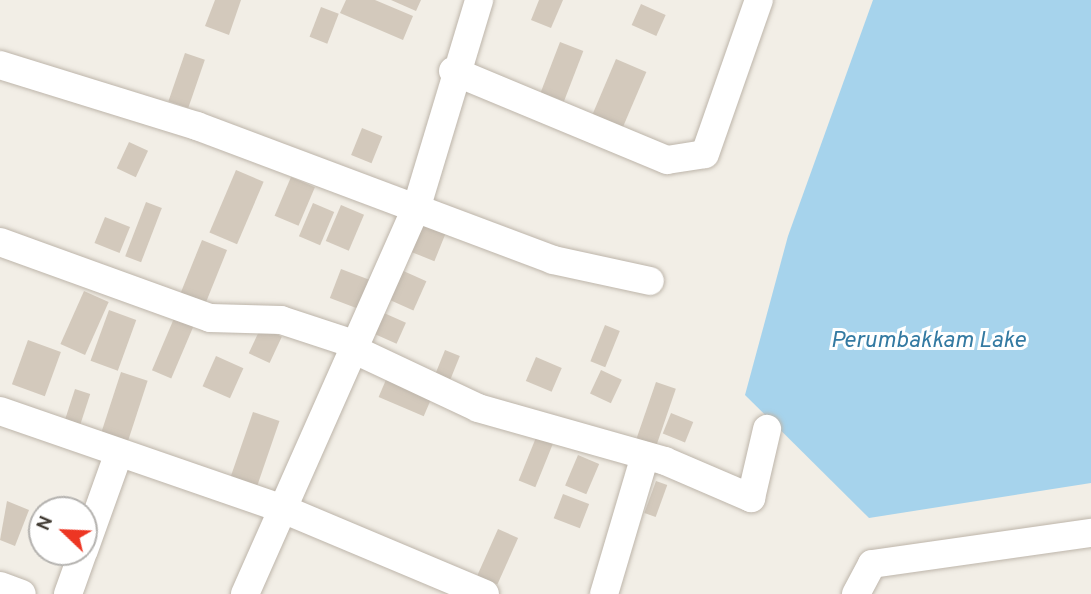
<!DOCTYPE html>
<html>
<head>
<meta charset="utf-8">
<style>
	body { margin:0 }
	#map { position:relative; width:1091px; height:594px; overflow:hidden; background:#f2eee6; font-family:Overpass,sans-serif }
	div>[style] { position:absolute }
	.water>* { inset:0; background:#a6d3ec }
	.building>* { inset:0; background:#d3c9bc; transform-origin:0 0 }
	.roads { filter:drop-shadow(0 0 2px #bdb5aa) drop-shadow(0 0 2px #bdb5aa) }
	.minor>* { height:28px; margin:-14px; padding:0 14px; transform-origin:14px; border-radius:14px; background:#fff }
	span { translate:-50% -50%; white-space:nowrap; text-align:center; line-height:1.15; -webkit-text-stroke:6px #fff; paint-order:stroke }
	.water-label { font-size:23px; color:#347aa2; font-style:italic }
	.north { position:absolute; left:28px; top:496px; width:70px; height:70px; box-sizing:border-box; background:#fff; border:2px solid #b4b2af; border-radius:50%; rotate:293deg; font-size:19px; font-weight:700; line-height:28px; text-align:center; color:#443e36 }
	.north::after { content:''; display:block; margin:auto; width:24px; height:32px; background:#ed3623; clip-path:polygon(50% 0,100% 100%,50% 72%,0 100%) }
</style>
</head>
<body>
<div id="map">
	<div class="water">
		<div style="clip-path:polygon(873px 0,1091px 0,1091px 483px,869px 518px,745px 395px,788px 236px)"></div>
	</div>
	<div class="building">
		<div style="clip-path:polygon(215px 0,241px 0,229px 35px,205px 26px)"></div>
		<div style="clip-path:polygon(346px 0,375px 0,413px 16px,403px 40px,340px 13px)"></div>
		<div style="clip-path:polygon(391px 0,421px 0,416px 11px)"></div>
		<div style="clip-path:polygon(539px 0,563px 0,551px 28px,531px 20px)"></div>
		<div style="left:641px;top:4px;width:27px;height:23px;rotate:24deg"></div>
		<div style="left:321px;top:7px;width:19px;height:32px;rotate:21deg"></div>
		<div style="left:560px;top:42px;width:25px;height:54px;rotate:21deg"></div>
		<div style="left:185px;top:53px;width:21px;height:51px;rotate:19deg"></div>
		<div style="left:616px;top:59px;width:33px;height:60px;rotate:23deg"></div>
		<div style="left:362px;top:128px;width:22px;height:29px;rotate:22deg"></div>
		<div style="left:129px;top:142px;width:21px;height:29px;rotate:25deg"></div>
		<div style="left:236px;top:170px;width:30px;height:68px;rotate:23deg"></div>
		<div style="left:291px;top:177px;width:26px;height:42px;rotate:23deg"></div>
		<div style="left:146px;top:202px;width:17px;height:58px;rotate:21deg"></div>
		<div style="left:313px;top:203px;width:23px;height:36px;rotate:23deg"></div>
		<div style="left:341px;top:205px;width:25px;height:39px;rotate:23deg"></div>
		<div style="left:105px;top:217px;width:27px;height:28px;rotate:22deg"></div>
		<div style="left:421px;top:217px;width:29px;height:36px;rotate:22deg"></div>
		<div style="left:202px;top:240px;width:27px;height:63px;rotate:22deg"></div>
		<div style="left:341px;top:269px;width:31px;height:31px;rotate:21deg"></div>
		<div style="left:399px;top:269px;width:30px;height:32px;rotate:24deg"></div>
		<div style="left:84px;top:291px;width:27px;height:58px;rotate:24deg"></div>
		<div style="left:109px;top:310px;width:29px;height:54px;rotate:20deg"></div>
		<div style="left:384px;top:313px;width:24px;height:23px;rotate:24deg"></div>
		<div style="left:175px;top:316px;width:21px;height:59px;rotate:23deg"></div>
		<div style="left:605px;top:325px;width:16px;height:39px;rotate:22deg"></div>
		<div style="left:261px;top:327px;width:23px;height:29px;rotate:25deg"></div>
		<div style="left:28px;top:340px;width:35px;height:47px;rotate:20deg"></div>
		<div style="left:445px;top:350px;width:16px;height:25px;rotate:22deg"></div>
		<div style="left:216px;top:356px;width:30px;height:33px;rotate:24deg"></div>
		<div style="left:536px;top:357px;width:28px;height:26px;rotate:23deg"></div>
		<div style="left:601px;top:370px;width:23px;height:26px;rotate:25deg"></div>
		<div style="left:121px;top:372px;width:28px;height:65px;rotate:18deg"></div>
		<div style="left:388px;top:375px;width:49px;height:24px;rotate:23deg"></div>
		<div style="left:656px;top:382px;width:21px;height:63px;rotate:19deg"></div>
		<div style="left:75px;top:389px;width:16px;height:40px;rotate:18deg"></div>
		<div style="left:253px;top:412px;width:28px;height:72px;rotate:19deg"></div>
		<div style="left:671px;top:413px;width:24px;height:22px;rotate:22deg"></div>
		<div style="left:537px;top:435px;width:18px;height:49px;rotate:22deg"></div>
		<div style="left:578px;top:455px;width:23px;height:33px;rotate:23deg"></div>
		<div style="left:656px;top:481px;width:12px;height:34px;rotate:20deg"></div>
		<div style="left:563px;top:494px;width:28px;height:26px;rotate:21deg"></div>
		<div style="clip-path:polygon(7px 501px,29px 510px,15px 546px,0 540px)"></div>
		<div style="left:498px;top:529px;width:22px;height:51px;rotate:24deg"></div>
	</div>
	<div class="roads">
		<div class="minor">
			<div style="left:0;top:65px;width:206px;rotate:17.2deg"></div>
			<div style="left:197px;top:126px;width:380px;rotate:20.6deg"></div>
			<div style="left:553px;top:260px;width:99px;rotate:12.2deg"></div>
			<div style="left:453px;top:71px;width:232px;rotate:22.6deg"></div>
			<div style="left:667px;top:160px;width:38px;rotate:-9deg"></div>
			<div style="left:705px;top:154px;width:163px;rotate:-70.7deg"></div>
			<div style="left:0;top:242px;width:223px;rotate:19.9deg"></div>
			<div style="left:210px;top:318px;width:71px;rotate:1.6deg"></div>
			<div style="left:281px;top:320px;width:80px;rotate:18.2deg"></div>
			<div style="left:355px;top:350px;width:136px;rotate:25.2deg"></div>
			<div style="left:478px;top:408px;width:194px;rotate:15.8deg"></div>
			<div style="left:665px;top:461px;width:94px;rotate:23.3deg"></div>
			<div style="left:751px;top:498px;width:71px;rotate:-76.9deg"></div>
			<div style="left:0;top:411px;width:299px;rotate:19.1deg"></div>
			<div style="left:283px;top:509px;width:219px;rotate:22.8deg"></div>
			<div style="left:84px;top:550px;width:101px;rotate:-70.3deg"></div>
			<div style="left:0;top:586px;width:23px;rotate:20deg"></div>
			<div style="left:68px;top:594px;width:45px;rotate:-70.3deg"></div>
			<div style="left:245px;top:594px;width:424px;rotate:-66.1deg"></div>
			<div style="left:417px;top:206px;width:215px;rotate:-73.2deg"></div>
			<div style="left:604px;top:594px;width:144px;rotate:-73.5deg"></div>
			<div style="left:856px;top:594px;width:34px;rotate:-62deg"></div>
			<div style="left:872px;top:564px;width:221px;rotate:-8.1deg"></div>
		</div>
	</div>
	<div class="water-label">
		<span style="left:928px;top:342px">Perumbakkam Lake</span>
	</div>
	<div class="north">N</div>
</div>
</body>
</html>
